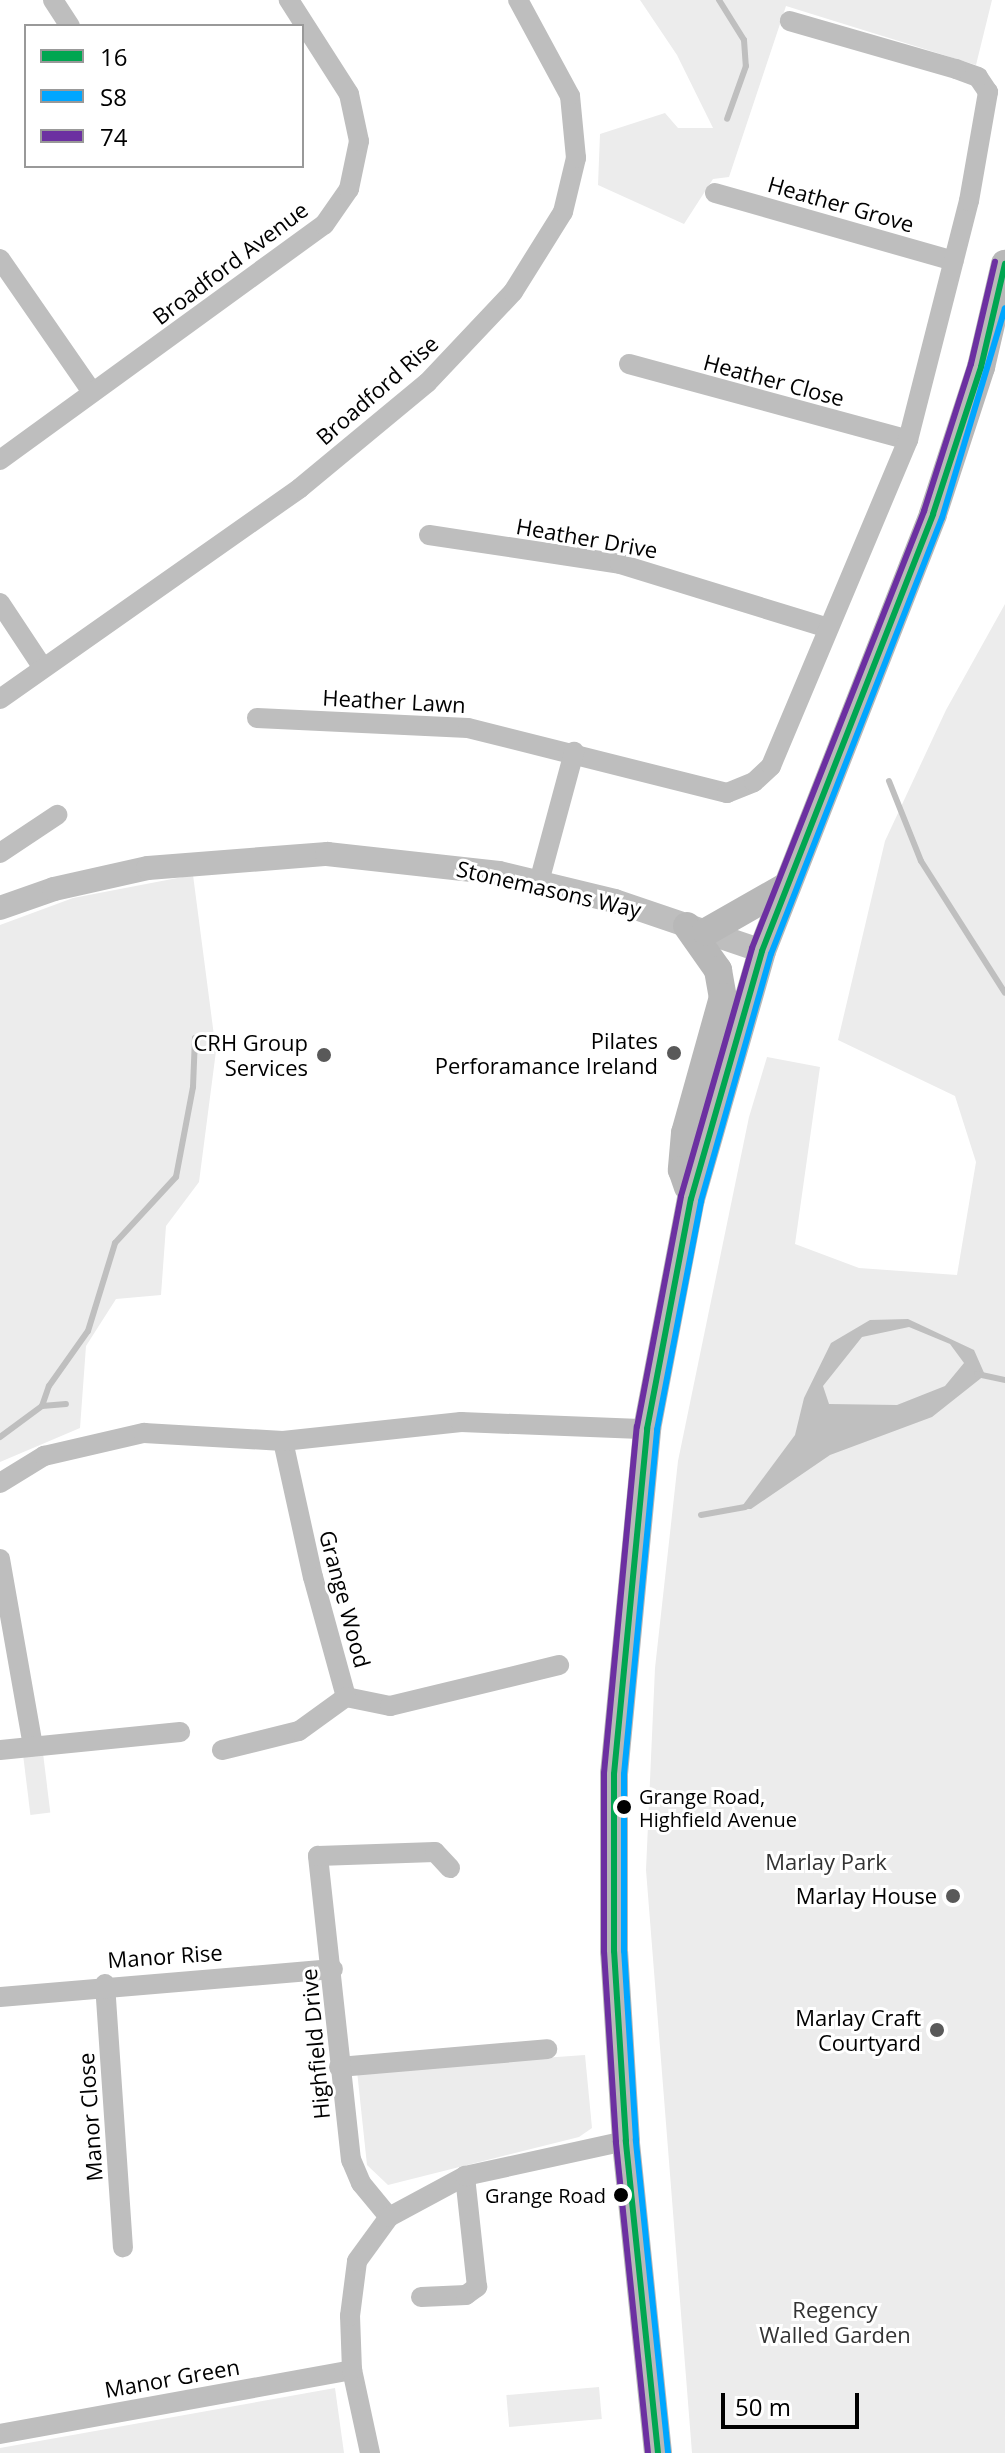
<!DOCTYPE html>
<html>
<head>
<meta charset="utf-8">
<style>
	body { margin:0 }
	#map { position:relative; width:1005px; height:2453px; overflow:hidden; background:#fff; font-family:"Open Sans",sans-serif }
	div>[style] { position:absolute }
	.green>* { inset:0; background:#ececec; transform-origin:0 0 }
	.water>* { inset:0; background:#bfbfbf }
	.stream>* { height:6px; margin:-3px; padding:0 3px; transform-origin:3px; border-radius:3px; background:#bfbfbf }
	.minor>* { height:20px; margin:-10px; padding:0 10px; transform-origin:10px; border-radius:10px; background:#bebebe }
	.tertiary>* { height:24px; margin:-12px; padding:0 12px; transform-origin:12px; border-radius:12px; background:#bebebe }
	.secondary>* { height:28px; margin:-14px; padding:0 14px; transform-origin:14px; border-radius:14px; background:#b8b8b8 }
	.bus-1>* { height:6px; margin:-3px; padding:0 3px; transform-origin:3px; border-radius:3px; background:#00a651 }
	.bus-2>* { height:6px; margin:-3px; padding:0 3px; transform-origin:3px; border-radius:3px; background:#00a6ff }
	.bus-3>* { height:6px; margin:-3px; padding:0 3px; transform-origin:3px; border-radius:3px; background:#6c30a1 }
	.dots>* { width:22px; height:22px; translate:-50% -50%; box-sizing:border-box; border:4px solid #fff; border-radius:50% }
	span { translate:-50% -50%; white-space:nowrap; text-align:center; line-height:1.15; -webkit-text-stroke:6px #fff; paint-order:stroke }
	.bus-label { font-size:20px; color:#000 }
	.left { translate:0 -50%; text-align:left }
	.right { translate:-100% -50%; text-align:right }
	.street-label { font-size:22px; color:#000 }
	.poi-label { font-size:22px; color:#000 }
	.park-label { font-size:22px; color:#333 }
	.legend { position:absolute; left:24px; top:24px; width:280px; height:144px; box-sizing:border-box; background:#fff; border:2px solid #999; margin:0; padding:10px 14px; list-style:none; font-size:24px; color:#000 }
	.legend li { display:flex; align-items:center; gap:16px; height:40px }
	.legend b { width:40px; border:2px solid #999 }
	.scale { position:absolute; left:721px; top:2393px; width:138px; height:36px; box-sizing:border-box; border:4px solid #000; border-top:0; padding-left:10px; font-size:24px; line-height:28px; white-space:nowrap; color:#000; -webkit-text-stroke:6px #fff; paint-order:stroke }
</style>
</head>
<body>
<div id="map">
	<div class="green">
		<div style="clip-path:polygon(640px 0,992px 0,976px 65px,786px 6px,729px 177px,713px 179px,684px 224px,598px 185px,600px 134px,665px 113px,678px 128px,713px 128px,677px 55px)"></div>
		<div style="clip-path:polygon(1005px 604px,1005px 2453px,692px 2453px,646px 1870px,655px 1668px,678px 1461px,749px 1117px,767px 1057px,820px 1067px,795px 1244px,859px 1268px,957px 1275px,976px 1162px,955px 1096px,838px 1040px,885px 841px,946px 710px)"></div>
		<div style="clip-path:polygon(193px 875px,216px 1051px,199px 1182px,166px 1226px,161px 1295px,116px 1299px,86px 1346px,80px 1428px,0 1462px,0 925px,73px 898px)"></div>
		<div style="left:42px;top:1745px;width:68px;height:20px;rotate:83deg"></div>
		<div style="clip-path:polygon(585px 2055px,592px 2128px,579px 2137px,388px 2185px,367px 2165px,357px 2071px)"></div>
		<div style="left:599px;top:2387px;width:32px;height:93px;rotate:85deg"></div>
		<div style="clip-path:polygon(335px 2388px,344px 2453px,0 2453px,0 2448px)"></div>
	</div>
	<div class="water">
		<div style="clip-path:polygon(evenodd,908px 1319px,974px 1350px,985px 1375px,932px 1417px,830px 1455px,751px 1509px,740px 1509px,795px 1435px,804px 1398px,831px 1343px,870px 1320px,908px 1319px,909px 1327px,950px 1344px,964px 1363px,945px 1386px,897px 1405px,829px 1404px,823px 1386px,862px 1337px,909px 1327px)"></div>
	</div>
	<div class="stream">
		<div style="left:719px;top:0;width:47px;rotate:58deg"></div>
		<div style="left:744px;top:40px;width:26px;rotate:86deg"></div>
		<div style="left:746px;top:66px;width:56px;rotate:109.7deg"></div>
		<div style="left:889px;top:781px;width:86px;rotate:68.2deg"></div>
		<div style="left:921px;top:861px;width:156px;rotate:57.5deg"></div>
		<div style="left:977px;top:1374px;width:29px;rotate:12deg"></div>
		<div style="left:42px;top:1406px;width:21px;rotate:-71deg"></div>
		<div style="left:49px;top:1386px;width:67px;rotate:-54.7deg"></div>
		<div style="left:88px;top:1331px;width:92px;rotate:-72.9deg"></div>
		<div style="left:115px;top:1243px;width:90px;rotate:-47.3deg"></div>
		<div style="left:176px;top:1177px;width:92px;rotate:-79.3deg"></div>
		<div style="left:193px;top:1087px;width:49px;rotate:-87.7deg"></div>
		<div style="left:0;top:1437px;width:52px;rotate:-36.4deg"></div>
		<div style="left:42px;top:1406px;width:24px;rotate:-5deg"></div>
		<div style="left:701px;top:1515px;width:45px;rotate:-10.3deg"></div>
	</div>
	<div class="minor">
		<div style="left:53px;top:0;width:31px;rotate:57deg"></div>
		<div style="left:715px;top:193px;width:248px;rotate:15.9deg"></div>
		<div style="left:0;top:259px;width:162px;rotate:55.3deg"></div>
		<div style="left:629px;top:364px;width:289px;rotate:15.2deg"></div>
		<div style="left:0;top:460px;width:400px;rotate:-36deg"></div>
		<div style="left:324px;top:225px;width:44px;rotate:-55.2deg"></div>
		<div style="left:349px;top:189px;width:49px;rotate:-78.2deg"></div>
		<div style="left:359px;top:141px;width:48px;rotate:-102deg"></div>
		<div style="left:349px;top:94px;width:112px;rotate:-122.6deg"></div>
		<div style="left:429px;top:535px;width:193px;rotate:8.6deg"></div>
		<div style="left:620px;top:564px;width:214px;rotate:17.1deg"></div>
		<div style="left:0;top:603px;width:78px;rotate:56.5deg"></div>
		<div style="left:0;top:699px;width:367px;rotate:-35.1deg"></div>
		<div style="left:300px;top:488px;width:165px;rotate:-39.6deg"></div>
		<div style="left:427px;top:383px;width:125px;rotate:-46.6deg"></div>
		<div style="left:513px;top:292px;width:94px;rotate:-58deg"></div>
		<div style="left:563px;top:212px;width:56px;rotate:-76.5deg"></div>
		<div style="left:576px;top:158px;width:62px;rotate:-95.5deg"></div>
		<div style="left:570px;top:96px;width:109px;rotate:-118.4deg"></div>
		<div style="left:257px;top:718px;width:211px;rotate:2.7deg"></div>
		<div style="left:468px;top:728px;width:267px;rotate:14.1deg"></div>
		<div style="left:727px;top:793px;width:29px;rotate:-22deg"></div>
		<div style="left:754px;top:782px;width:23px;rotate:-43deg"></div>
		<div style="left:771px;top:766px;width:354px;rotate:-67.2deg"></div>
		<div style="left:908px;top:440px;width:247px;rotate:-75.7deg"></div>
		<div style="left:969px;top:201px;width:111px;rotate:-80.1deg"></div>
		<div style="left:988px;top:92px;width:18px;rotate:-124deg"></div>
		<div style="left:978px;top:77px;width:23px;rotate:-160deg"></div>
		<div style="left:956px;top:69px;width:173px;rotate:-163.9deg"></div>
		<div style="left:0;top:853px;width:69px;rotate:-33.7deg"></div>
		<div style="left:539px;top:882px;width:135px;rotate:-74.9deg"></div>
		<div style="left:283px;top:1441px;width:139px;rotate:77.6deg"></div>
		<div style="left:313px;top:1577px;width:124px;rotate:74.6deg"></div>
		<div style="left:346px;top:1697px;width:45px;rotate:11.6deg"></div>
		<div style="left:390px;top:1706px;width:174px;rotate:-13.6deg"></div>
		<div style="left:0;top:1483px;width:52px;rotate:-31.5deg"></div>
		<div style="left:44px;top:1456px;width:103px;rotate:-13deg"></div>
		<div style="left:144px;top:1433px;width:139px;rotate:3.3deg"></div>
		<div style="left:283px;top:1441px;width:179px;rotate:-6.1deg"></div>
		<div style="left:461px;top:1422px;width:186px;rotate:2.2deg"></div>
		<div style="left:0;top:1559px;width:190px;rotate:80deg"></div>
		<div style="left:0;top:1750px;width:181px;rotate:-5.7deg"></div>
		<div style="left:222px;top:1750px;width:79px;rotate:-13.9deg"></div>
		<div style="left:299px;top:1731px;width:58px;rotate:-35.9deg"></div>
		<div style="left:105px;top:1984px;width:264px;rotate:86.1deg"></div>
		<div style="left:0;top:1997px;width:334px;rotate:-4.8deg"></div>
		<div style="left:339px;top:2067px;width:209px;rotate:-4.9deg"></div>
		<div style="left:389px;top:2217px;width:44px;rotate:-129.5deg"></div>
		<div style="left:361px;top:2183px;width:25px;rotate:-113deg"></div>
		<div style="left:351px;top:2160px;width:306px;rotate:-96.2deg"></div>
		<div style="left:318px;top:1856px;width:117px;rotate:-2deg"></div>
		<div style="left:435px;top:1852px;width:22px;rotate:47deg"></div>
		<div style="left:421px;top:2297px;width:45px;rotate:-2.5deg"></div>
		<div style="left:466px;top:2295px;width:14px;rotate:-36deg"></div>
		<div style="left:477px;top:2287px;width:112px;rotate:-96.2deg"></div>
		<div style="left:0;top:2434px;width:358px;rotate:-10.3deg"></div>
		<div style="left:370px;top:2453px;width:85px;rotate:-102.2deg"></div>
		<div style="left:352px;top:2370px;width:54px;rotate:-92.1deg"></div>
		<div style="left:350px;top:2316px;width:55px;rotate:-82.7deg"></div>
		<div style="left:357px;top:2261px;width:54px;rotate:-54deg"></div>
		<div style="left:389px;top:2217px;width:86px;rotate:-28.3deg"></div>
		<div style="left:465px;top:2176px;width:165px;rotate:-12.3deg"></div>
	</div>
	<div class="tertiary">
		<div style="left:0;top:908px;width:57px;rotate:-19.4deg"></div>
		<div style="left:54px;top:889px;width:96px;rotate:-12.6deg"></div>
		<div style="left:148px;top:868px;width:180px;rotate:-4.5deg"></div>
		<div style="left:327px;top:854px;width:173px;rotate:6.3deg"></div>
		<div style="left:499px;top:873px;width:119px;rotate:13.6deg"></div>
		<div style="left:615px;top:901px;width:155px;rotate:18.8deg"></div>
	</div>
	<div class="secondary">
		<div style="left:687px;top:926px;width:54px;rotate:54.8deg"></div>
		<div style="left:718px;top:970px;width:27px;rotate:80deg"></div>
		<div style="left:723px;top:997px;width:141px;rotate:105.6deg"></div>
		<div style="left:685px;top:1133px;width:37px;rotate:95deg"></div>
		<div style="left:682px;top:1170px;width:18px;rotate:71deg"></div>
		<div style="left:706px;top:932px;width:89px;rotate:-29.7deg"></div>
		<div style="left:658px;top:2453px;width:314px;rotate:-95.9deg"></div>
		<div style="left:626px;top:2141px;width:190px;rotate:-93.6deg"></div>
		<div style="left:614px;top:1951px;width:177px;rotate:-90deg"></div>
		<div style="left:614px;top:1774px;width:347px;rotate:-84.5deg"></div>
		<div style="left:647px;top:1429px;width:234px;rotate:-79.2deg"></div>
		<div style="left:691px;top:1199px;width:258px;rotate:-74deg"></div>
		<div style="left:762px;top:951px;width:469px;rotate:-68.6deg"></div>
		<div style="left:933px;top:514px;width:155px;rotate:-71.9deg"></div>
		<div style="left:981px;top:367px;width:106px;rotate:-76.9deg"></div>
	</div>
	<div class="bus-1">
		<div style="left:658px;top:2453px;width:314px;rotate:-95.9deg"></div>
		<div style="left:626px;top:2141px;width:190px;rotate:-93.6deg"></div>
		<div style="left:614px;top:1951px;width:177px;rotate:-90deg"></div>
		<div style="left:614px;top:1774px;width:347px;rotate:-84.5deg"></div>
		<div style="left:647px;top:1429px;width:234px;rotate:-79.2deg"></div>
		<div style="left:691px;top:1199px;width:258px;rotate:-74deg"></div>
		<div style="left:762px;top:951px;width:469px;rotate:-68.6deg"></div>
		<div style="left:933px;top:514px;width:155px;rotate:-71.9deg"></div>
		<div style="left:981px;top:367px;width:106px;rotate:-76.9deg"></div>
	</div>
	<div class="bus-2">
		<div style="left:668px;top:2452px;width:314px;rotate:-95.9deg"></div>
		<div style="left:636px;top:2140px;width:189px;rotate:-93.6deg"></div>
		<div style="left:624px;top:1951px;width:177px;rotate:-90deg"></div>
		<div style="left:624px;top:1774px;width:346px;rotate:-84.5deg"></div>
		<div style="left:657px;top:1430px;width:233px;rotate:-79.1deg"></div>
		<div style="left:701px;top:1201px;width:257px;rotate:-74.2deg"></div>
		<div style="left:771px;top:954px;width:468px;rotate:-68.6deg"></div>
		<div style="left:942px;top:518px;width:219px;rotate:-73.3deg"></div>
	</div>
	<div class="bus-3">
		<div style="left:648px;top:2453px;width:313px;rotate:-95.9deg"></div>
		<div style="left:616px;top:2142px;width:191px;rotate:-93.6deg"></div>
		<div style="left:604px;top:1951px;width:178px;rotate:-90deg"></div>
		<div style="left:604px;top:1773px;width:348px;rotate:-84.6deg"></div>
		<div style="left:637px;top:1427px;width:235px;rotate:-79.2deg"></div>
		<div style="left:681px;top:1196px;width:258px;rotate:-74deg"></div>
		<div style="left:752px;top:948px;width:470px;rotate:-68.5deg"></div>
		<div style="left:924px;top:511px;width:154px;rotate:-72.3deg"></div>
		<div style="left:971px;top:364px;width:105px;rotate:-76.8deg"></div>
	</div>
	<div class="dots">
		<div style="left:674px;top:1053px;background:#595959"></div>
		<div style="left:324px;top:1055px;background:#595959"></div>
		<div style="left:624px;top:1807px;background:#000"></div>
		<div style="left:953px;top:1896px;background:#595959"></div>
		<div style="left:937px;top:2030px;background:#595959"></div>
		<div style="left:621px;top:2195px;background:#000"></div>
	</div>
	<div class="bus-label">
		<span class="left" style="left:639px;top:1808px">Grange Road,<br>Highfield Avenue</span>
		<span class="right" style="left:606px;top:2195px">Grange Road</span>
	</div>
	<div class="street-label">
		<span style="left:841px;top:204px;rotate:16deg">Heather Grove</span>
		<span style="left:230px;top:263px;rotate:-37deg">Broadford Avenue</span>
		<span style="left:774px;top:380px;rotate:15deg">Heather Close</span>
		<span style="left:377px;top:390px;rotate:-41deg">Broadford Rise</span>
		<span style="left:587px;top:538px;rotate:10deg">Heather Drive</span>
		<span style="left:394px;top:701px;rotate:3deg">Heather Lawn</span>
		<span style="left:549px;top:889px;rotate:13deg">Stonemasons Way</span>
		<span style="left:345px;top:1599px;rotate:75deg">Grange Wood</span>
		<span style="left:165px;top:1956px;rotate:-4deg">Manor Rise</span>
		<span style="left:315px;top:2044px;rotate:-95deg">Highfield Drive</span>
		<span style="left:90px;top:2117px;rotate:-94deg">Manor Close</span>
		<span style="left:172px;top:2378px;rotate:-10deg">Manor Green</span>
	</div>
	<div class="poi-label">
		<span class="right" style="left:658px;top:1053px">Pilates<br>Perforamance Ireland</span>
		<span class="right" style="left:308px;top:1055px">CRH Group<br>Services</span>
		<span class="right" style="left:937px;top:1896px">Marlay House</span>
		<span class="right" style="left:921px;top:2030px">Marlay Craft<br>Courtyard</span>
	</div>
	<div class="park-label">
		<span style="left:826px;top:1862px">Marlay Park</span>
		<span style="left:835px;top:2322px">Regency<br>Walled Garden</span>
	</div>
	<ul class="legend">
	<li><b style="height:10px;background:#00a651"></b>16</li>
	<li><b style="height:10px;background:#00a6ff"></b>S8</li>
	<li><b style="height:10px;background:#6c30a1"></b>74</li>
	</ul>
	<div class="scale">50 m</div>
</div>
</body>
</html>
